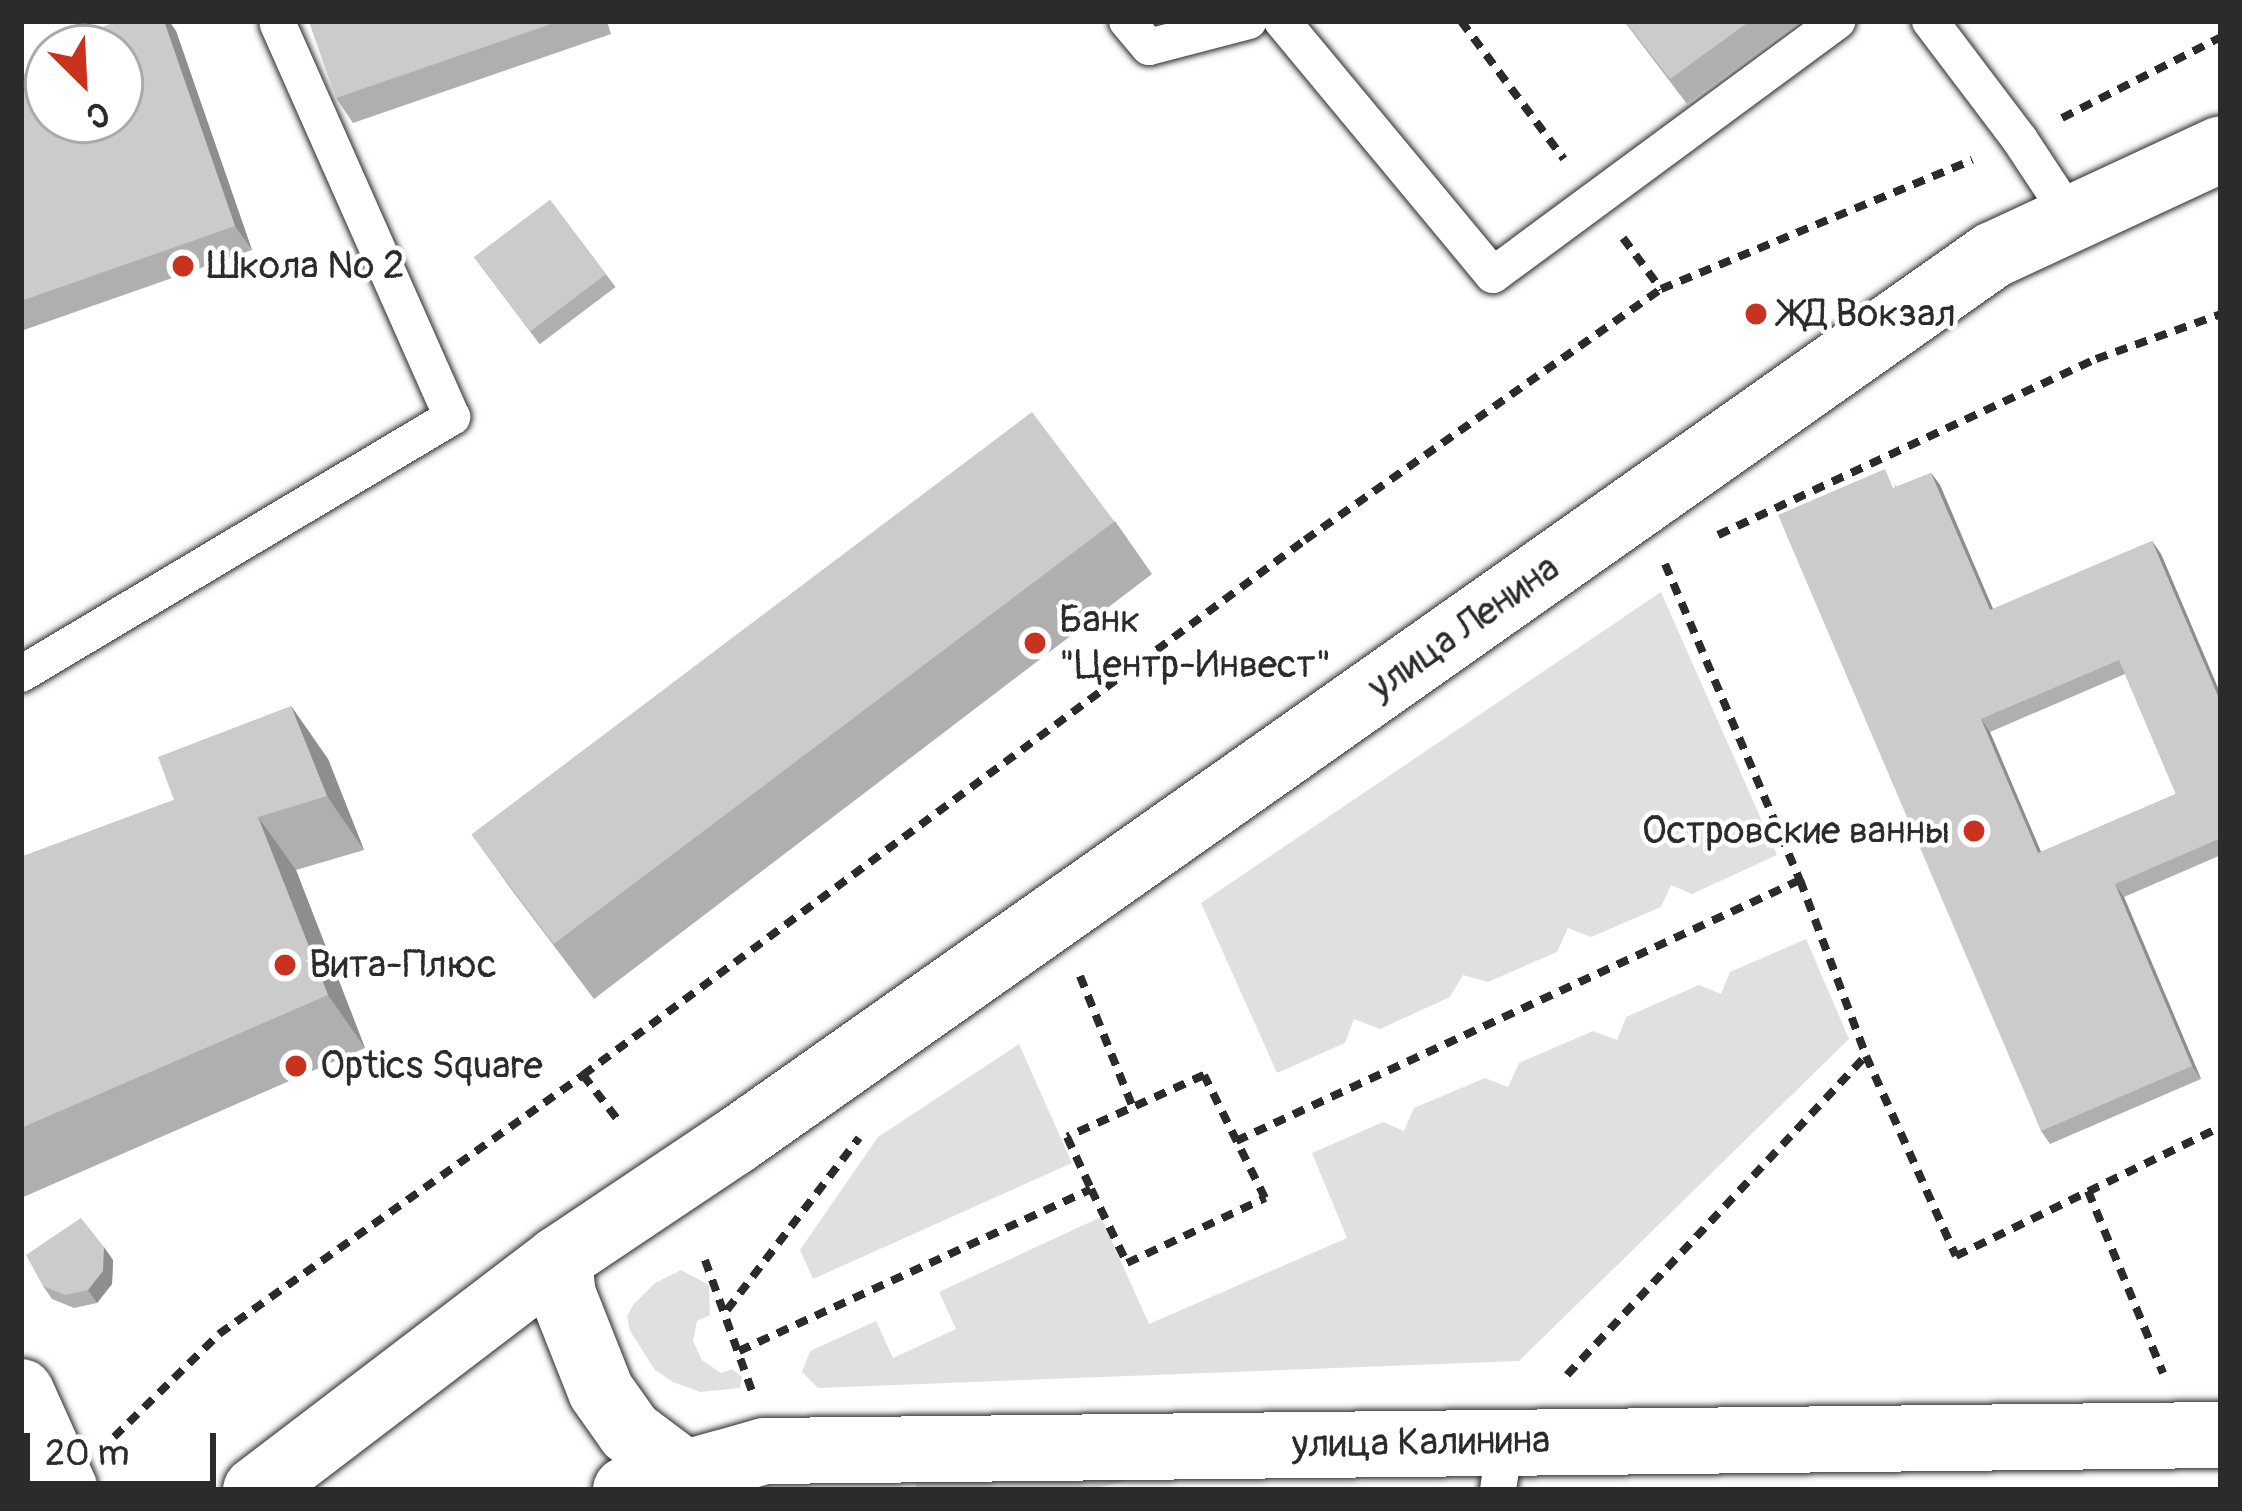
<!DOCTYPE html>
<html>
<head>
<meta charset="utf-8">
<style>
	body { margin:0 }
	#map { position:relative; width:2242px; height:1511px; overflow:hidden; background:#fff; font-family:Pangolin,sans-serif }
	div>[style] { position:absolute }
	.green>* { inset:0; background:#e0e0e0 }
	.path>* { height:8px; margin-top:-4px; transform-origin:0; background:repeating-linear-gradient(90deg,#2b2b2b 0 12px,transparent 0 21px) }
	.roads { filter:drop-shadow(0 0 3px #2b2b2b) drop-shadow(0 0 3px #2b2b2b) }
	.service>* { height:36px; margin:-18px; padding:0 18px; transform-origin:18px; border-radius:18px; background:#fff }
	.minor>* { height:66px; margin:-33px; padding:0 33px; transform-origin:33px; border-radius:33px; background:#fff }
	.secondary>* { height:66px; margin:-33px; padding:0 33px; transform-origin:33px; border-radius:33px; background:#fff }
	.wall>* { inset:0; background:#afafaf; transform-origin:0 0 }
	.shaded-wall>* { inset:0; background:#8e8e8e }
	.building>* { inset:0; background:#cbcbcb; transform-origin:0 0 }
	.dots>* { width:33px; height:33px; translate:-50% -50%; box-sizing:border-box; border:6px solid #fff; border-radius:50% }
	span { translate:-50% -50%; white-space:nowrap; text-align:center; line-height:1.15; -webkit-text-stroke:9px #fff; paint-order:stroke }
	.poi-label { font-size:39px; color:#2b2b2b }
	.left { translate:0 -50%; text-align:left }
	.right { translate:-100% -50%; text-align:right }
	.street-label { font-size:39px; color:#2b2b2b }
	.frame { position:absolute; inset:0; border:24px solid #2b2b2b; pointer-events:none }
	.north { position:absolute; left:24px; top:24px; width:120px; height:120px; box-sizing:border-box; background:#fff; border:3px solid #aaa; border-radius:50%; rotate:156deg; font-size:33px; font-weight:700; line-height:48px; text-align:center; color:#2b2b2b }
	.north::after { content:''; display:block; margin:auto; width:42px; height:54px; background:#c8321e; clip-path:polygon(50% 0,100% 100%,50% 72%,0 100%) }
	.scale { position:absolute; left:24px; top:1433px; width:192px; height:54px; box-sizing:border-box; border:6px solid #2b2b2b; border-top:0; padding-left:15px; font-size:36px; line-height:42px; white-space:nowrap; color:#2b2b2b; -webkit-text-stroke:9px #fff; paint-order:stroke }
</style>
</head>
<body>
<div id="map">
	<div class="green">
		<div style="clip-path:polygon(1661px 592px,1777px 855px,1692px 894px,1671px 885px,1661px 907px,1591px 937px,1568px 928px,1557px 952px,1488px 982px,1463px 975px,1450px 997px,1380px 1029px,1354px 1019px,1345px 1043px,1277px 1073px,1201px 903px)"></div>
		<div style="clip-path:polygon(1806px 939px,1849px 1039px,1519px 1361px,818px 1388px,802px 1372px,810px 1351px,876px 1321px,893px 1358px,956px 1329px,939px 1292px,1101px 1217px,1149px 1324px,1347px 1238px,1312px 1153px,1383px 1122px,1404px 1131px,1414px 1108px,1485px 1078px,1508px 1087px,1519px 1063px,1593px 1031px,1617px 1040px,1626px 1017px,1699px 985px,1721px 994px,1730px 972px)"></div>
		<div style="clip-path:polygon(1019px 1044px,1072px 1163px,813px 1279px,800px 1250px,878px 1137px)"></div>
		<div style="clip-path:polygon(681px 1270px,709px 1285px,710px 1315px,697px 1321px,693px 1341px,702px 1360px,721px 1373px,732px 1369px,742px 1377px,740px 1388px,700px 1392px,673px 1382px,655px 1370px,630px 1331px,627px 1317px,633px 1305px,655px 1283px)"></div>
		<div style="clip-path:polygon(916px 1470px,1128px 1473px,1123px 1482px,1091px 1489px,916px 1490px)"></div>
	</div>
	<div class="path">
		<div style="left:1461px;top:21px;width:172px;rotate:53.3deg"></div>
		<div style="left:2062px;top:118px;width:178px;rotate:-27deg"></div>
		<div style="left:1623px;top:238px;width:64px;rotate:53.3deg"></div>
		<div style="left:1718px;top:535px;width:417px;rotate:-25deg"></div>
		<div style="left:2096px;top:359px;width:133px;rotate:-19.8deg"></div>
		<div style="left:1665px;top:564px;width:344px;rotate:66.9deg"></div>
		<div style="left:1080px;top:976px;width:142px;rotate:68.1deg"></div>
		<div style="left:583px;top:1075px;width:57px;rotate:52.1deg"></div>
		<div style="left:1236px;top:1141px;width:621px;rotate:-24.83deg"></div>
		<div style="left:1800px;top:880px;width:188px;rotate:69.4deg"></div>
		<div style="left:1866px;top:1056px;width:219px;rotate:65.8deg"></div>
		<div style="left:1956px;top:1256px;width:295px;rotate:-26deg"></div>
		<div style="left:2088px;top:1191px;width:197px;rotate:67.6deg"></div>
		<div style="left:705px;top:1260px;width:139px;rotate:70.3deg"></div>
		<div style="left:727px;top:1310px;width:217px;rotate:-52.5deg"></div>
		<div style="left:739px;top:1351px;width:387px;rotate:-24.7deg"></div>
		<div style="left:1091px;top:1189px;width:82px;rotate:64.1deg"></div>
		<div style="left:1127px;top:1263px;width:153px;rotate:-25.2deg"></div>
		<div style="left:1265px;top:1198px;width:137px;rotate:-116.4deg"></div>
		<div style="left:1204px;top:1075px;width:150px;rotate:155.7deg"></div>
		<div style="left:1067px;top:1137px;width:57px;rotate:65.2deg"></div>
		<div style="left:1567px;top:1375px;width:437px;rotate:-46.9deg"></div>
		<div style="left:114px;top:1437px;width:147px;rotate:-44.4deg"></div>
		<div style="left:219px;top:1334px;width:447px;rotate:-35.4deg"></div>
		<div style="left:583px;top:1075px;width:899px;rotate:-36.54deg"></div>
		<div style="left:1305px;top:540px;width:436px;rotate:-35.2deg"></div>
		<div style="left:1661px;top:289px;width:337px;rotate:-22.5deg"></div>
	</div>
	<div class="roads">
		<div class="service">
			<div style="left:1127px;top:21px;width:34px;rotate:50deg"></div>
			<div style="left:1149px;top:47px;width:103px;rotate:-14.6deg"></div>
			<div style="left:1282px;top:21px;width:330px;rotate:50.3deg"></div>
			<div style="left:1493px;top:275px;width:428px;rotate:-36.4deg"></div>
			<div style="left:1930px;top:21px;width:149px;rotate:52.9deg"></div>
			<div style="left:2020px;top:140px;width:95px;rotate:56.6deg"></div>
			<div style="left:21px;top:674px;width:502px;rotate:-30.81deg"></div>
			<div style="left:452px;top:417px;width:430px;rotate:-113.9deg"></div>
			<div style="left:1498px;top:1490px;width:49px;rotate:-81.7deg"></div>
		</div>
		<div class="minor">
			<div style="left:559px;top:1259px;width:36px;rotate:84deg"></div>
			<div style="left:563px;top:1295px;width:103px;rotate:68.4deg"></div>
			<div style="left:601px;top:1391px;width:50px;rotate:54.7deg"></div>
			<div style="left:630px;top:1432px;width:66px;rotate:37deg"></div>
			<div style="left:21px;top:1392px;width:107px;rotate:65.8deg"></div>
			<div style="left:626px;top:1490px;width:144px;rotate:-15.7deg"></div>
			<div style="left:765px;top:1451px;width:1456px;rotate:-0.63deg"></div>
		</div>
		<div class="secondary">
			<div style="left:256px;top:1490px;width:381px;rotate:-37.3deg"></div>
			<div style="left:559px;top:1259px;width:211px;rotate:-33.8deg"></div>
			<div style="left:734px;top:1142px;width:1540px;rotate:-35.17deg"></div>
			<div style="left:1993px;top:255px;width:251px;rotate:-24.9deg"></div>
		</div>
	</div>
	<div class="wall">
		<div style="clip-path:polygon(119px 21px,169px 21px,176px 31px,252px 250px,21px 331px,21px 75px,48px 65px)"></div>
		<div style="clip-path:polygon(309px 21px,607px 21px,611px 34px,353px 123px,336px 98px)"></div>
		<div style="clip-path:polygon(1624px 21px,1801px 21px,1687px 104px)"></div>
		<div style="left:550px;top:200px;width:109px;height:95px;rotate:53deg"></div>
		<div style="clip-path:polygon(evenodd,1931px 473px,1940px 485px,1993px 609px,2152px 541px,2161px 554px,2221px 695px,2221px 855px,2124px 897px,2201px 1079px,2050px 1144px,2041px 1131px,1894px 482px,1896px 487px,1931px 473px,2125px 674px,2176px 794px,2041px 852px,1990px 732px,2125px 674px)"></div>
		<div style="clip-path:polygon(1115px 521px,1152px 574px,594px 999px,511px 889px,473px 836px)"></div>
		<div style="clip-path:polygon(291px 706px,328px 759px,364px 850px,296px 870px,365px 1048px,21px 1198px,21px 857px,174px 800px)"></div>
		<div style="clip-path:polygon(113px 1260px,112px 1284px,97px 1303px,74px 1308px,52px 1299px,43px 1286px)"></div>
	</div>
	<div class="shaded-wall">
		<div style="clip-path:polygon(164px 21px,169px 21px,176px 31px,252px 250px,235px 226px)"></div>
		<div style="clip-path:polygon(1931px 473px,1940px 485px,1999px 623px,1990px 610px)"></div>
		<div style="clip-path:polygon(2152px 541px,2161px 554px,2221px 695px,2221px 703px)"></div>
		<div style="clip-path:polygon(291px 706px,328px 759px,364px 850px,327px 796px)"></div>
		<div style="clip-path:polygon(1981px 719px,1990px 732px,2047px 866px,2038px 853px)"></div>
		<div style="clip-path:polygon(258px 817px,296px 870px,365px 1048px,328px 995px)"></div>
		<div style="clip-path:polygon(2115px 884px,2124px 897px,2201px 1079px,2192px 1066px)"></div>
		<div style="clip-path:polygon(104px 1247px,113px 1260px,112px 1284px,97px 1303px,88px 1290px)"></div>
	</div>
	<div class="building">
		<div style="clip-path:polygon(119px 21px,164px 21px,235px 226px,21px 301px,21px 75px,48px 65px,48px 120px,120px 120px,120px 48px,48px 48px,48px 56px,45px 47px)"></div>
		<div style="clip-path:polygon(309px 21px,560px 21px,336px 98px)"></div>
		<div style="clip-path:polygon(1625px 21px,1750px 21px,1670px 79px)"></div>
		<div style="left:550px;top:200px;width:93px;height:95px;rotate:53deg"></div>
		<div style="left:1032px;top:412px;width:137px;height:702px;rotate:53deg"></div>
		<div style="clip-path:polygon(evenodd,1885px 469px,1893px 488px,1931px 473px,1990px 610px,2152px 541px,2221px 703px,2221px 838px,2115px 884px,2192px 1066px,2041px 1131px,1778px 515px,1885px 469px,2119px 660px,2176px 794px,2038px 853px,1981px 719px,2119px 660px)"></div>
		<div style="clip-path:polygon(291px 706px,327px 796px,258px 817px,328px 995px,21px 1128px,21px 857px,174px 800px,158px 757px)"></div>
		<div style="clip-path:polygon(81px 1218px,104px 1247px,103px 1271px,88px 1290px,65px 1295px,43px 1286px,26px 1255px)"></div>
	</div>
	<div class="dots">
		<div style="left:183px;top:266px;background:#c8321e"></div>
		<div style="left:1756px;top:314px;background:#c8321e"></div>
		<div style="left:1035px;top:643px;background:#c8321e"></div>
		<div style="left:1974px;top:831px;background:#c8321e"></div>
		<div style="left:285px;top:965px;background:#c8321e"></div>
		<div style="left:296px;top:1066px;background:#c8321e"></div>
	</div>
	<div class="poi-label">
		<span class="left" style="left:207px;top:266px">Школа № 2</span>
		<span class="left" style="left:1780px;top:314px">ЖД Вокзал</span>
		<span class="left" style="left:1059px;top:643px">Банк<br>"Центр-Инвест"</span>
		<span class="right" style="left:1950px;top:831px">Островские ванны</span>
		<span class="left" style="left:309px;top:965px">Вита-Плюс</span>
		<span class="left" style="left:320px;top:1066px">Optics Square</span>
	</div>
	<div class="street-label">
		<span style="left:1464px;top:628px;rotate:-35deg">улица Ленина</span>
		<span style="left:1421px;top:1443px;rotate:-1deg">улица Калинина</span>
	</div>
	<div class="frame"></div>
	<div class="north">С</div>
	<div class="scale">20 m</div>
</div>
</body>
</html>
